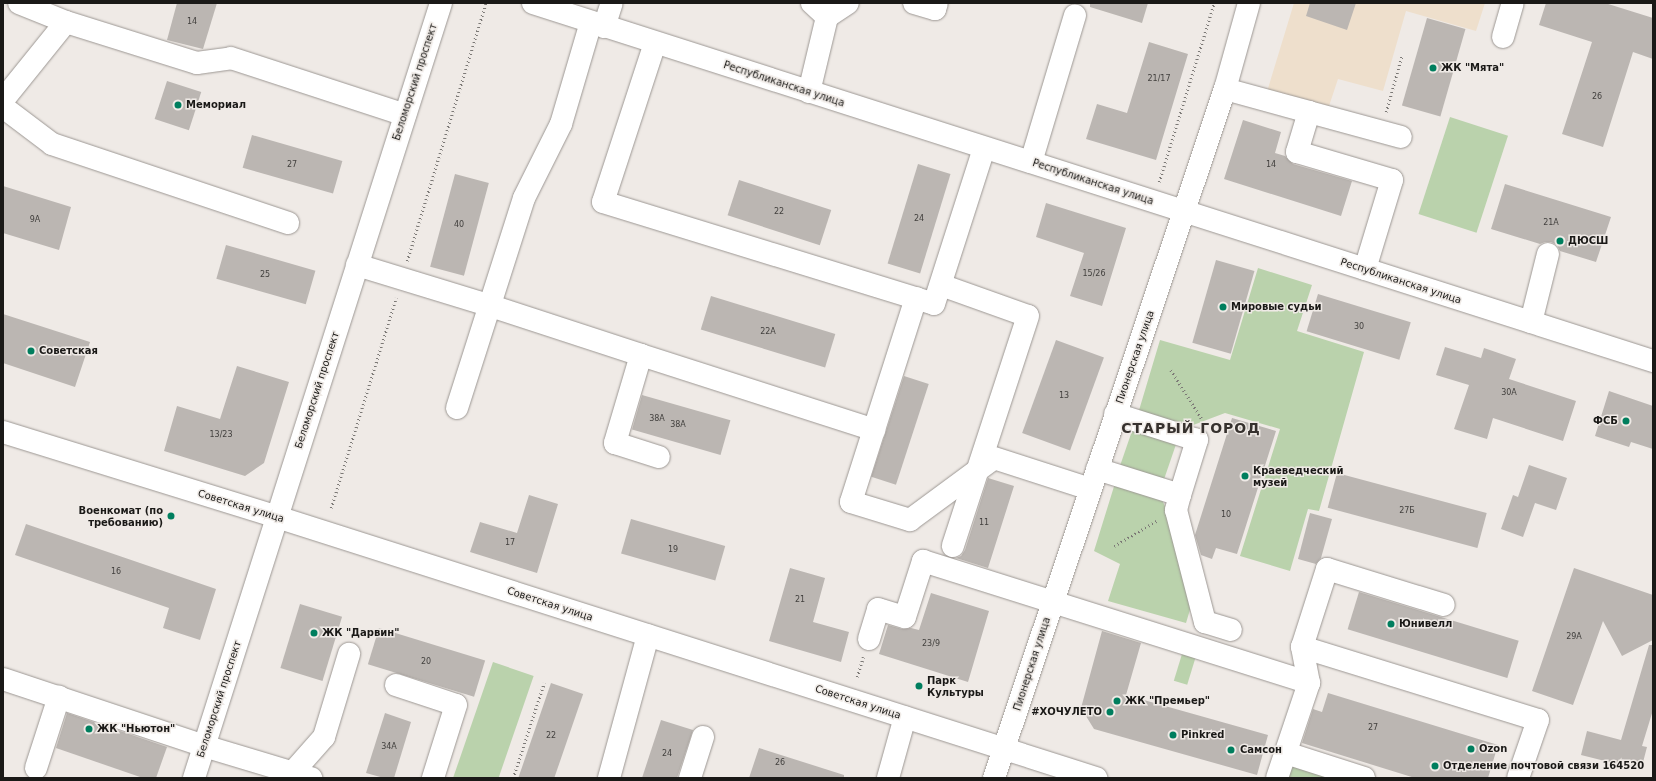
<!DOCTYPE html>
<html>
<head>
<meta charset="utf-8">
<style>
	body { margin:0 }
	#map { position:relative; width:1656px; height:781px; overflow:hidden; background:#efeae6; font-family:"DejaVu Sans",sans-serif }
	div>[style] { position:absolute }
	.education>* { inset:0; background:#eedfcc }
	.green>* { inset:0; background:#bad2ac; transform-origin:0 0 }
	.building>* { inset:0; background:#bbb6b2; transform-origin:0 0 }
	.path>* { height:2.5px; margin-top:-1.25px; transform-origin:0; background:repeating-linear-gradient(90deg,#7c7976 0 1px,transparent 0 4px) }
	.roads { filter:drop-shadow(0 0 1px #9c9793) drop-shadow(0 0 1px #9c9793) }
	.minor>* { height:22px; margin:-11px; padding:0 11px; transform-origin:11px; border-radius:11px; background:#fff }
	.dots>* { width:11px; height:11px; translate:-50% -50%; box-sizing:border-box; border:2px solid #efeae6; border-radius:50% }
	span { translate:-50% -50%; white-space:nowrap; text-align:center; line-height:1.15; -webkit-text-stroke:3px #efeae6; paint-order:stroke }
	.number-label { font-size:8px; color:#42403e }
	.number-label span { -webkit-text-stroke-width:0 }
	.poi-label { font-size:10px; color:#1a1917; font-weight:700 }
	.left { translate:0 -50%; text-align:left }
	.right { translate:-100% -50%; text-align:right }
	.street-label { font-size:10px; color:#1a1917 }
	.district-label { font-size:14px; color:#36312e; font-weight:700; letter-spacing:1px }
	.frame { position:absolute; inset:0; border:4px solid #1a1917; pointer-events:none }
</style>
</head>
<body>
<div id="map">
	<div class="education">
		<div style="clip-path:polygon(1294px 3px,1485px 3px,1476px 31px,1406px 11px,1383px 91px,1338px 79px,1329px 106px,1319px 111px,1266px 95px)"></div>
	</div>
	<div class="green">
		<div style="left:1450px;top:117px;width:61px;height:102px;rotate:18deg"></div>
		<div style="clip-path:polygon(1258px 268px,1312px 285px,1297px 331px,1364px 352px,1319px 511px,1308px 509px,1290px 571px,1240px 556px,1280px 429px,1225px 413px,1180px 430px,1137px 417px,1160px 340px,1230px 360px)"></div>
		<div style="left:1133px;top:428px;width:46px;height:43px;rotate:19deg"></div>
		<div style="clip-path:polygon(1116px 480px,1159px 494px,1169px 514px,1192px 603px,1186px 623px,1108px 601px,1120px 564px,1094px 551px)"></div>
		<div style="left:1182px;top:654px;width:14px;height:28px;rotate:17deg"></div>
		<div style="left:493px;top:662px;width:43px;height:122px;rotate:19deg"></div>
		<div style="clip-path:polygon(1292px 760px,1349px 778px,1286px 778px)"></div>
	</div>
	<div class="building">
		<div style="clip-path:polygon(177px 3px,217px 3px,203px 49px,167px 40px)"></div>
		<div style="clip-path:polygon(1090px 3px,1148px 3px,1142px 23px,1090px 7px)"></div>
		<div style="clip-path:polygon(1310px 3px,1356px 3px,1347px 30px,1306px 16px)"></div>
		<div style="clip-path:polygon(1546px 3px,1605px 3px,1653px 18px,1653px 59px,1633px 52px,1603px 147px,1562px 134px,1592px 42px,1539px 25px)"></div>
		<div style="left:1427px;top:18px;width:40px;height:91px;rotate:16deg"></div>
		<div style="clip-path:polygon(1149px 42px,1188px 54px,1156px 160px,1086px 139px,1097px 104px,1127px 113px)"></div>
		<div style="left:167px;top:81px;width:36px;height:40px;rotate:18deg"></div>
		<div style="clip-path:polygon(1243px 120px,1281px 132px,1275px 153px,1285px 156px,1293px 164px,1352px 181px,1341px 216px,1224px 179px)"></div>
		<div style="left:252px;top:135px;width:94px;height:34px;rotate:16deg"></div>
		<div style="left:918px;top:164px;width:34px;height:104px;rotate:17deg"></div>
		<div style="left:455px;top:174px;width:35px;height:96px;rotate:15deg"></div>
		<div style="left:739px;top:180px;width:97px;height:37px;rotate:18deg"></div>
		<div style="clip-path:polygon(1505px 184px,1611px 217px,1596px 262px,1560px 251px,1557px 245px,1551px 242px,1545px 242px,1540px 244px,1491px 229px)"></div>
		<div style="clip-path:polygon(3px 186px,71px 207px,59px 250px,3px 233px)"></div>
		<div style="clip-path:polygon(1046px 203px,1126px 228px,1102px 306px,1070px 296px,1084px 253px,1036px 237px)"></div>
		<div style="left:226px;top:245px;width:93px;height:35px;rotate:16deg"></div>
		<div style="left:1216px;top:260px;width:40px;height:86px;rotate:16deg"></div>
		<div style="left:1318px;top:294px;width:97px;height:39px;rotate:17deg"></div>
		<div style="left:711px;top:296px;width:130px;height:35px;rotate:17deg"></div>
		<div style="clip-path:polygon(3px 314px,90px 342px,75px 387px,3px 363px)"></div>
		<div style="left:1056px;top:340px;width:51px;height:99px;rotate:20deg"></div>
		<div style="clip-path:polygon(1445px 347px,1481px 358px,1484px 348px,1516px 359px,1509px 379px,1576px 401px,1563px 441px,1493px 418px,1487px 439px,1454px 429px,1469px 385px,1436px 375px)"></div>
		<div style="clip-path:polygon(237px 366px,289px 382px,264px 463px,245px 476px,164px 451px,177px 406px,220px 419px)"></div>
		<div style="left:904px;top:376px;width:26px;height:106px;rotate:18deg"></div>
		<div style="clip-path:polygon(1609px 391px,1653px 406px,1653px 449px,1631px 442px,1629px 447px,1595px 436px)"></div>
		<div style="left:642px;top:395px;width:92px;height:36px;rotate:16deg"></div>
		<div style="clip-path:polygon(1232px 418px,1276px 431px,1237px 554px,1216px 548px,1212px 559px,1201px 555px,1195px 535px)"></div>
		<div style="clip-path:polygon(1529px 465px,1567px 478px,1556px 510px,1535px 503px,1523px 537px,1501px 529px,1513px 495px,1518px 497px)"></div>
		<div style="left:1337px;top:473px;width:155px;height:36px;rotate:15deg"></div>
		<div style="clip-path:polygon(988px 478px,1014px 486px,988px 568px,956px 558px,961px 556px,965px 550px)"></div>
		<div style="clip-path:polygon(529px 495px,558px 504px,537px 573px,470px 552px,480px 522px,517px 533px)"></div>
		<div style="clip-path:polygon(1310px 513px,1332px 519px,1321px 558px,1316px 564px,1298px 559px)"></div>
		<div style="left:631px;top:519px;width:98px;height:36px;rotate:16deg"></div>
		<div style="clip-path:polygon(26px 524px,216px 589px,200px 640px,163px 628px,169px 608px,15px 555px)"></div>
		<div style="clip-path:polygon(790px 568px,825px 578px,813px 622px,849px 632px,841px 662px,769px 641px)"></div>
		<div style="clip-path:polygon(1574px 568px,1653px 595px,1653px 640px,1622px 656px,1603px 621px,1573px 705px,1532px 691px)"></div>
		<div style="left:1359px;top:592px;width:167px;height:39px;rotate:17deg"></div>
		<div style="clip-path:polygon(931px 593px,989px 611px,968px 682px,879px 654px,888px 625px,902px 629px,911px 628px,919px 630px)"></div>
		<div style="left:300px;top:604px;width:44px;height:67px;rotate:17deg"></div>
		<div style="left:379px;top:628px;width:111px;height:38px;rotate:17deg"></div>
		<div style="clip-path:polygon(1102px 631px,1141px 643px,1126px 695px,1268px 735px,1257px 775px,1094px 729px,1081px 708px)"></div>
		<div style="clip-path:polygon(1649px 645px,1653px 645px,1653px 710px,1642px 746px,1647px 747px,1641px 770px,1581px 755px,1587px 731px,1621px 740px)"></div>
		<div style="left:551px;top:683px;width:34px;height:100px;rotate:19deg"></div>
		<div style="clip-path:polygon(1328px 693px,1498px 745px,1488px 778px,1415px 778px,1302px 743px,1313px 709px,1322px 712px)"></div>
		<div style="clip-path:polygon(67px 713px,167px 747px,156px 778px,143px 778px,56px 748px)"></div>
		<div style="clip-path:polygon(385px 713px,411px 722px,394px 778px,384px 778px,366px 773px)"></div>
		<div style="clip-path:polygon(661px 720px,693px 730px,677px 778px,642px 778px)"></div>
		<div style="clip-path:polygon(759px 748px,844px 775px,844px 778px,749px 778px)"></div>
	</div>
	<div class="path">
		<div style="left:1386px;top:112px;width:59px;rotate:-74.3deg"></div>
		<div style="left:1159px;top:182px;width:187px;rotate:-72.9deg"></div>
		<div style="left:407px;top:261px;width:270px;rotate:-73deg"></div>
		<div style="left:1171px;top:370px;width:58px;rotate:57.7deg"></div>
		<div style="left:331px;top:508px;width:220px;rotate:-72.8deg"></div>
		<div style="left:1114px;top:546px;width:51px;rotate:-30.6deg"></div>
		<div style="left:857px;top:677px;width:21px;rotate:-73deg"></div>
		<div style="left:513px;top:778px;width:100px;rotate:-71.9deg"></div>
	</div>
	<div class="roads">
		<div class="minor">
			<div style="left:19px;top:3px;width:51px;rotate:22deg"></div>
			<div style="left:66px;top:22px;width:137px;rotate:17.4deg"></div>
			<div style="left:197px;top:63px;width:34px;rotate:-8deg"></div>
			<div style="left:231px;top:58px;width:183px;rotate:18.1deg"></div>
			<div style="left:533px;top:3px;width:1176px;rotate:17.73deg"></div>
			<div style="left:812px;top:3px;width:21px;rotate:43deg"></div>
			<div style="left:827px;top:17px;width:25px;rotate:-34deg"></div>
			<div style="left:914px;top:3px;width:22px;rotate:16deg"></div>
			<div style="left:935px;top:9px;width:6px;rotate:-72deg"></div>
			<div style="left:604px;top:27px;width:25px;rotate:-72deg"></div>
			<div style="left:1503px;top:37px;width:35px;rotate:-74deg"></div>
			<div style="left:655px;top:43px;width:167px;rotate:108.1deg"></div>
			<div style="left:603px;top:202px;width:346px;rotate:17.1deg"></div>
			<div style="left:934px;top:304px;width:164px;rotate:-72.2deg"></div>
			<div style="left:1225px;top:89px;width:87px;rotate:15.3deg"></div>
			<div style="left:1309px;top:112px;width:42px;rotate:106.7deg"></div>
			<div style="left:1297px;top:152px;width:99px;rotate:16.4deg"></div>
			<div style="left:1392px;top:180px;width:93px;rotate:106.9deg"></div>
			<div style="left:809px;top:92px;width:77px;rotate:-76.5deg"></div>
			<div style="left:3px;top:100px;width:100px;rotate:-51.1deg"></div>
			<div style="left:3px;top:107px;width:61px;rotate:37.1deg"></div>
			<div style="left:52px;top:144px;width:249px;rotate:18.5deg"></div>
			<div style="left:1309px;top:112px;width:95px;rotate:15.2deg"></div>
			<div style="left:1031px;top:162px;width:153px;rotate:-73.3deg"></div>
			<div style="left:357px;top:265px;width:137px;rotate:17deg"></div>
			<div style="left:488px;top:305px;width:161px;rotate:18.1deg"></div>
			<div style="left:641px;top:355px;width:92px;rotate:106.5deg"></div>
			<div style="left:615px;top:443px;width:46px;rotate:17.7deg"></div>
			<div style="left:941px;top:285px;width:92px;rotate:19.6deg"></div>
			<div style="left:1028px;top:316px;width:242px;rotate:108.1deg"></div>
			<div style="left:916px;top:298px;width:214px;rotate:107.7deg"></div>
			<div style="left:851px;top:502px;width:62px;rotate:17deg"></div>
			<div style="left:910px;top:520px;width:104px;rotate:-36.4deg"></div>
			<div style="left:994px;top:458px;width:101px;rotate:17.9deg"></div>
			<div style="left:1531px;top:322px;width:70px;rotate:-76deg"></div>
			<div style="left:641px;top:355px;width:245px;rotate:17.8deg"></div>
			<div style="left:457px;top:408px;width:220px;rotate:-72.3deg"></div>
			<div style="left:524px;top:198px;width:83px;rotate:-63.4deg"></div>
			<div style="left:561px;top:124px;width:106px;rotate:-73.6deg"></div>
			<div style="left:3px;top:432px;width:287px;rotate:17.2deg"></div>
			<div style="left:277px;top:517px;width:860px;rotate:17.68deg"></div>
			<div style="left:1097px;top:469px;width:87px;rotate:17.4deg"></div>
			<div style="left:1180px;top:495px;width:58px;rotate:-72.8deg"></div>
			<div style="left:1197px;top:440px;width:86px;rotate:-162.4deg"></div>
			<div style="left:1180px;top:495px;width:16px;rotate:105deg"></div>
			<div style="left:1176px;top:510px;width:116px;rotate:75.5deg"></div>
			<div style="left:1205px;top:622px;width:27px;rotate:17deg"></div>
			<div style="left:869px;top:639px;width:31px;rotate:-73deg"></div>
			<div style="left:878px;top:609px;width:28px;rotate:17deg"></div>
			<div style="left:905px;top:617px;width:59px;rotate:-72.2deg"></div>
			<div style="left:923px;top:561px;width:405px;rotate:17.5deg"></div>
			<div style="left:1302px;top:647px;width:82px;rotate:-72.2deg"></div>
			<div style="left:1327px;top:569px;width:122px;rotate:17.1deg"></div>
			<div style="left:3px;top:679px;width:212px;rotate:18.4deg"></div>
			<div style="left:204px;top:746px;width:112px;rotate:16.7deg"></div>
			<div style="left:396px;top:685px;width:63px;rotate:18.4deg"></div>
			<div style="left:456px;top:705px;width:77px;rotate:107.5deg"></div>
			<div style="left:1286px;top:753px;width:82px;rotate:17.8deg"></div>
			<div style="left:36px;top:768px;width:75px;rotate:-72.1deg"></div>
			<div style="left:293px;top:772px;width:47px;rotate:-48.5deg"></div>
			<div style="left:324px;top:737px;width:87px;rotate:-73.2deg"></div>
			<div style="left:194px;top:778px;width:813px;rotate:-72.32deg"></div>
			<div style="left:609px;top:778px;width:148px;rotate:-74.7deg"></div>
			<div style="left:690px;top:778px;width:43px;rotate:-72.4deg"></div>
			<div style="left:888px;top:778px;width:63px;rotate:-74.4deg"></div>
			<div style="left:994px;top:778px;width:727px;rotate:-71.47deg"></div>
			<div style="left:1225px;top:89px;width:89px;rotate:-74.4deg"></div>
			<div style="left:1277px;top:778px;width:100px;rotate:-71.4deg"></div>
			<div style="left:1309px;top:683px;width:37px;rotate:-101deg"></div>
			<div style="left:1302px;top:647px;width:247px;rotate:17.2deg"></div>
			<div style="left:1538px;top:720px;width:61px;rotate:109deg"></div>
		</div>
	</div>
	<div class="dots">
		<div style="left:1433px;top:68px;background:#007e5e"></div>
		<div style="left:178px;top:105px;background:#007e5e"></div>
		<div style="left:1560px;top:241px;background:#007e5e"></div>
		<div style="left:1223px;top:307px;background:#007e5e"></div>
		<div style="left:31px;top:351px;background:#007e5e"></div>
		<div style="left:1626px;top:421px;background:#007e5e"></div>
		<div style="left:1245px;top:476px;background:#007e5e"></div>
		<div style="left:171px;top:516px;background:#007e5e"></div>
		<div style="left:1391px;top:624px;background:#007e5e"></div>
		<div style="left:314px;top:633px;background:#007e5e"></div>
		<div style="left:919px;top:686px;background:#007e5e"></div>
		<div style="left:1117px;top:701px;background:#007e5e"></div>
		<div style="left:1110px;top:712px;background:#007e5e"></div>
		<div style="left:89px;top:729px;background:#007e5e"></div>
		<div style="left:1173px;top:735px;background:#007e5e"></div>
		<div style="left:1471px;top:749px;background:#007e5e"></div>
		<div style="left:1231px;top:750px;background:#007e5e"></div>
		<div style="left:1435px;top:766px;background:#007e5e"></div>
	</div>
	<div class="number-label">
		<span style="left:192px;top:22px">14</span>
		<span style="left:1159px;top:79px">21/17</span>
		<span style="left:1597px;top:97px">26</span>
		<span style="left:292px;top:165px">27</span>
		<span style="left:1271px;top:165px">14</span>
		<span style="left:779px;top:212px">22</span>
		<span style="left:919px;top:219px">24</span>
		<span style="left:35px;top:220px">9А</span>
		<span style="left:1551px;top:223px">21А</span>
		<span style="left:459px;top:225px">40</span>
		<span style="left:1094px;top:274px">15/26</span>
		<span style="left:265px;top:275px">25</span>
		<span style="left:1359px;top:327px">30</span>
		<span style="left:768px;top:332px">22А</span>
		<span style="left:1509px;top:393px">30А</span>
		<span style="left:1064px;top:396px">13</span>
		<span style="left:657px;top:419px">38А</span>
		<span style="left:678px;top:425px">38А</span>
		<span style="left:221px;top:435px">13/23</span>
		<span style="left:1407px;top:511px">27Б</span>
		<span style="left:1226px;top:515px">10</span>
		<span style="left:984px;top:523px">11</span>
		<span style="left:510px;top:543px">17</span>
		<span style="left:673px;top:550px">19</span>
		<span style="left:116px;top:572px">16</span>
		<span style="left:800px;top:600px">21</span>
		<span style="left:1574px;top:637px">29А</span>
		<span style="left:931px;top:644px">23/9</span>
		<span style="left:426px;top:662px">20</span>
		<span style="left:1373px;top:728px">27</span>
		<span style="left:551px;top:736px">22</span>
		<span style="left:389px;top:747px">34А</span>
		<span style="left:667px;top:754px">24</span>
		<span style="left:780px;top:763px">26</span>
	</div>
	<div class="poi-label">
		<span class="left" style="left:1441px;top:68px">ЖК "Мята"</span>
		<span class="left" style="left:186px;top:105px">Мемориал</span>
		<span class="left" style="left:1568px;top:241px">ДЮСШ</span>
		<span class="left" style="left:1231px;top:307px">Мировые судьи</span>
		<span class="left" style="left:39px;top:351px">Советская</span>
		<span class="right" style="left:1618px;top:421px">ФСБ</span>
		<span class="left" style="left:1253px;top:476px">Краеведческий<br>музей</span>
		<span class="right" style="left:163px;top:516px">Военкомат (по<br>требованию)</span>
		<span class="left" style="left:1399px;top:624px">Юнивелл</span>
		<span class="left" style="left:322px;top:633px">ЖК "Дарвин"</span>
		<span class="left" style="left:927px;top:686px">Парк<br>Культуры</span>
		<span class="left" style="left:1125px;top:701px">ЖК "Премьер"</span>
		<span class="right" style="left:1102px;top:712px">#ХОЧУЛЕТО</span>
		<span class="left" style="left:97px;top:729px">ЖК "Ньютон"</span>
		<span class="left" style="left:1181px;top:735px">Pinkred</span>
		<span class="left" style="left:1479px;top:749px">Ozon</span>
		<span class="left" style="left:1240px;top:750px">Самсон</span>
		<span class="left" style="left:1443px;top:766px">Отделение почтовой связи 164520</span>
	</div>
	<div class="street-label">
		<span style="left:415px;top:82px;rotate:-72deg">Беломорский проспект</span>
		<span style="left:784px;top:84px;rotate:18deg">Республиканская улица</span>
		<span style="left:1093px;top:182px;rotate:18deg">Республиканская улица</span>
		<span style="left:1401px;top:281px;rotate:18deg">Республиканская улица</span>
		<span style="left:1135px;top:357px;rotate:-71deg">Пионерская улица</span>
		<span style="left:317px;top:390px;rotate:-72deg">Беломорский проспект</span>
		<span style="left:241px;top:506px;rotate:17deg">Советская улица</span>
		<span style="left:550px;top:604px;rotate:18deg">Советская улица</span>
		<span style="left:1032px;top:664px;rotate:-72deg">Пионерская улица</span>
		<span style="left:219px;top:699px;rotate:-72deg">Беломорский проспект</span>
		<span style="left:858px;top:702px;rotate:18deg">Советская улица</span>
	</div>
	<div class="district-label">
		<span style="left:1191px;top:428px">СТАРЫЙ ГОРОД</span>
	</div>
	<div class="frame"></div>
</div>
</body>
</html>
